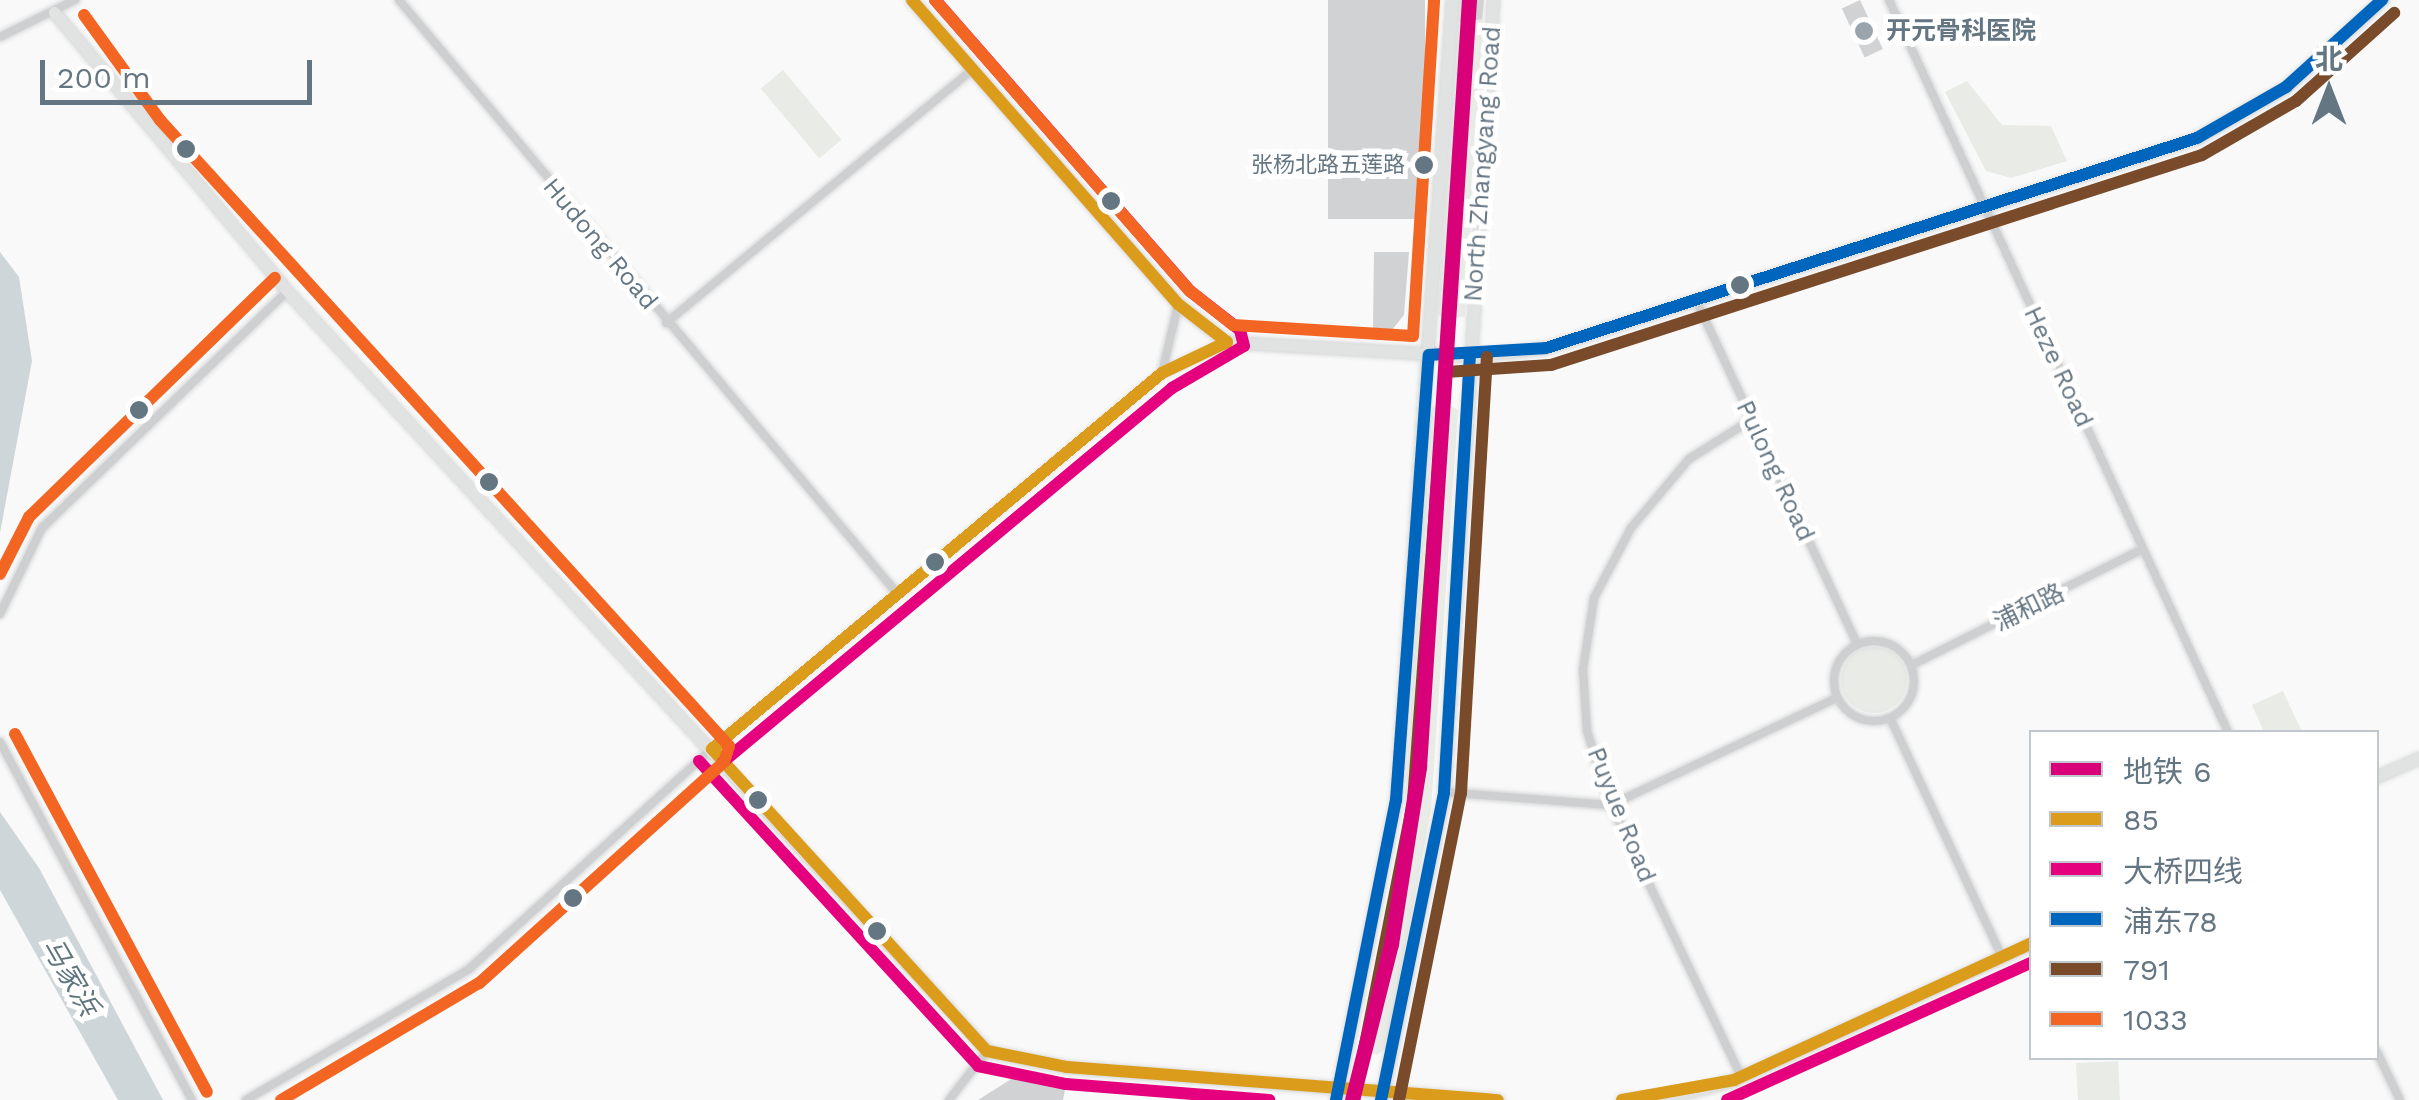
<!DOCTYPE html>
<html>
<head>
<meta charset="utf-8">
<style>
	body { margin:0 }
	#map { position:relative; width:2419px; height:1100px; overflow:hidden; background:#f9f9f9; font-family:"Work Sans","Noto Sans SC",sans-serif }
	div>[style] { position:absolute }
	.green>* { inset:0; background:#e8ebe6; transform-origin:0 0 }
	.round { border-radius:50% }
	.water>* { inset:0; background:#ced6d9 }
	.building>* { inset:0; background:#d0d2d3; transform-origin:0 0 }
	.roads { filter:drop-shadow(0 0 2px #d5d6d7) drop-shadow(0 0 2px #d5d6d7) }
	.street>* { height:8px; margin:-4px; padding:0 4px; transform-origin:4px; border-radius:4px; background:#cecfd0 }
	.street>.ring { margin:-4px; padding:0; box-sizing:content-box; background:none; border:8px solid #cecfd0; border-radius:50% }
	.secondary>* { height:11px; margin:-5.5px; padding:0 5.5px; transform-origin:5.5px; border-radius:5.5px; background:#e1e2e2 }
	.bus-1>* { height:12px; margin:-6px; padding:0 6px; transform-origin:6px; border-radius:6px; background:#da9c1a }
	.bus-2>* { height:12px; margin:-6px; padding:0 6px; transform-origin:6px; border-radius:6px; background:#e5007d }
	.bus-3>* { height:12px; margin:-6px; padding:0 6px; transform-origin:6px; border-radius:6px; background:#0065bd }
	.bus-4>* { height:12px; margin:-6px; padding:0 6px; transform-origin:6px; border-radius:6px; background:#7a4b2a }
	.bus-5>* { height:12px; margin:-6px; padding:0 6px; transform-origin:6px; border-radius:6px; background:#f26522 }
	.metro-1>* { height:15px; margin:-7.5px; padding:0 7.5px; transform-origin:7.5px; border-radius:7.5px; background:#d9017a }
	.dots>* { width:28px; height:28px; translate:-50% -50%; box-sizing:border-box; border:5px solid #fff; border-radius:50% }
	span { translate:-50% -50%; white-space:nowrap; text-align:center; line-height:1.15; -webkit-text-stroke:10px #fff; paint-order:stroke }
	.bus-label { font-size:22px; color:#657683 }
	.right { translate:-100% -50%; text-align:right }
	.poi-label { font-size:25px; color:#657683; font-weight:700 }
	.left { translate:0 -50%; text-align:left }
	.street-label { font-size:25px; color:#657683 }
	.water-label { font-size:28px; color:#60757c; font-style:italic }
	.legend { position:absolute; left:2029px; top:730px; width:350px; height:330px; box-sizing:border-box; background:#fff; border:2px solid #c1c8cd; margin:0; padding:12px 18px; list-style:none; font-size:30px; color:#657683 }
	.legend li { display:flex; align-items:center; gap:20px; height:50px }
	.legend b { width:50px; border:2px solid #c1c8cd }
	.north { position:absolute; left:2279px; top:40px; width:100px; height:100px; -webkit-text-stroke:8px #fff; paint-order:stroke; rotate:0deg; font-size:28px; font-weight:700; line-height:40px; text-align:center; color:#657683 }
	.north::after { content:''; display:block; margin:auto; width:35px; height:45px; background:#657683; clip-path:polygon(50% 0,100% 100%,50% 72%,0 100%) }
	.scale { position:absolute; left:40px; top:60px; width:272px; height:45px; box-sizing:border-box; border:5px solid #657683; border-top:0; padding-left:12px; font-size:30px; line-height:35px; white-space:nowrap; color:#657683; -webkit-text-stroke:8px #fff; paint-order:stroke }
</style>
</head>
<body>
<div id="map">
	<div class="green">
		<div style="clip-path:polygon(1459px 0,1484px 0,1465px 316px,1445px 321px,1438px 314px)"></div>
		<div style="left:783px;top:70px;width:91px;height:29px;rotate:50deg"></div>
		<div style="clip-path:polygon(1967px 81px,2002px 125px,2051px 126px,2067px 161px,2011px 178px,1986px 171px,1945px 92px)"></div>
		<div style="clip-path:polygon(1439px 399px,1458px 410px,1431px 809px,1387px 1047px,1377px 1055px,1367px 1052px,1363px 1034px,1404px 818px,1430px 411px)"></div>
		<div class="round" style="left:1841px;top:647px;width:66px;height:66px"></div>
		<div style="clip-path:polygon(2283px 691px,2302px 732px,2264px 732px,2252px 705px)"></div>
		<div style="left:2118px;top:1061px;width:39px;height:42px;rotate:87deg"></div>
	</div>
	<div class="water">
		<div style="clip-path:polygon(0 252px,19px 277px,32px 361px,0 533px)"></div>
		<div style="clip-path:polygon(0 812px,39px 868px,163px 1100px,118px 1100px,0 890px)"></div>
	</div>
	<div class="building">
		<div style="left:1328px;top:0;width:97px;height:219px"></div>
		<div style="clip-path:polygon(1461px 0,1484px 0,1482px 19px,1460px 22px)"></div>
		<div style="left:1860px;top:0;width:54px;height:20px;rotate:65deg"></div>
		<div style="clip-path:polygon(1374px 252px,1409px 252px,1404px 315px,1391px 331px,1373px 330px)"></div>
		<div style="clip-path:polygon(1016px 1076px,1066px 1084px,1063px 1100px,978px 1100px)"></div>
	</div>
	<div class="roads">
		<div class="street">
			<div style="left:399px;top:0;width:773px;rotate:49.99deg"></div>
			<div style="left:1889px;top:0;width:807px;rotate:65.15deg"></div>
			<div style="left:0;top:37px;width:84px;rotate:-26.3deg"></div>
			<div style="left:1696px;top:300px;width:377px;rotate:64.9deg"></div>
			<div style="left:666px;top:323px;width:393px;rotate:-39.6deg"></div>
			<div style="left:1162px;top:373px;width:70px;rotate:-76.8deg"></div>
			<div style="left:0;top:614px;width:96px;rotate:-64deg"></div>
			<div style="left:42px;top:528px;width:341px;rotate:-44deg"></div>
			<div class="ring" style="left:1834px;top:641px;width:72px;height:72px"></div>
			<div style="left:1914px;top:664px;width:256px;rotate:-26.7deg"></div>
			<div style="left:1891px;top:720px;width:262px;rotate:64.9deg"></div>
			<div style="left:0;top:742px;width:406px;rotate:61.8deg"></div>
			<div style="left:1444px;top:792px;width:168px;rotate:4.5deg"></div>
			<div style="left:1611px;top:805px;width:247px;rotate:-25.4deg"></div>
			<div style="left:2376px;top:1050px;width:55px;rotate:64.4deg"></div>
			<div style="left:1741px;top:1076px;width:301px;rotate:-115.6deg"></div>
			<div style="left:1611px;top:805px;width:78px;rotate:-108deg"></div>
			<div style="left:1587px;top:731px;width:62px;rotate:-93.7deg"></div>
			<div style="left:1583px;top:669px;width:72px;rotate:-81.2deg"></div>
			<div style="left:1594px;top:598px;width:79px;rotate:-62.1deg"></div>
			<div style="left:1631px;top:528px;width:90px;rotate:-50deg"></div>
			<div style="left:1689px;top:459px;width:73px;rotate:-32.2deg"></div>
			<div style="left:246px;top:1100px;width:259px;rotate:-30.4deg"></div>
			<div style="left:469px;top:969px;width:328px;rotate:-42.2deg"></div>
			<div style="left:712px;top:749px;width:586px;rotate:-39.88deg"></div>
			<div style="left:1162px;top:373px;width:72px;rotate:-25.5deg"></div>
			<div style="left:949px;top:1100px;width:62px;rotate:-52.2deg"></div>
		</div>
		<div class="secondary">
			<div style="left:912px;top:0;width:404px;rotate:48.8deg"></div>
			<div style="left:1178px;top:304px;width:62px;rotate:37.8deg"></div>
			<div style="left:1227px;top:342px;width:243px;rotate:3.3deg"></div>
			<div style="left:1470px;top:356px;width:76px;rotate:-6deg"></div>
			<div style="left:1546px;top:348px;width:684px;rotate:-17.88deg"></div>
			<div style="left:2197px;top:138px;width:103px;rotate:-29.8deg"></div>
			<div style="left:2286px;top:87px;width:130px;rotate:-42.2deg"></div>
			<div style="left:54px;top:12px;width:363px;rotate:50.1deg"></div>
			<div style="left:287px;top:291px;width:1033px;rotate:47.35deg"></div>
			<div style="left:987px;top:1051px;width:82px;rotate:11.3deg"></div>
			<div style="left:1067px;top:1067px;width:432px;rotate:4.4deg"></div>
			<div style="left:2376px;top:777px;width:47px;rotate:-23.8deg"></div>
			<div style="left:1336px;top:1100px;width:306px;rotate:-78.7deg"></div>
			<div style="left:1396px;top:800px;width:802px;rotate:-86deg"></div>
			<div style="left:1381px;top:1100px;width:314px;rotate:-78.4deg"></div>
			<div style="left:1444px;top:792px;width:794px;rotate:-86.46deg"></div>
			<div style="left:1622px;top:1100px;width:43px;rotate:-2.7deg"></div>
			<div style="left:1665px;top:1098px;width:71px;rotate:-14.6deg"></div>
			<div style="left:1734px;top:1080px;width:328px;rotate:-24.7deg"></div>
		</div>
	</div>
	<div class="bus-1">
		<div style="left:712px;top:749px;width:586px;rotate:-39.88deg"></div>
		<div style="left:1162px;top:373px;width:72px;rotate:-25.5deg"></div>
		<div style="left:1227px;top:342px;width:62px;rotate:-142.2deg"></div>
		<div style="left:1178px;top:304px;width:404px;rotate:-131.2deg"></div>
		<div style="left:712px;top:749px;width:408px;rotate:47.7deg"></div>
		<div style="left:987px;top:1051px;width:82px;rotate:11.3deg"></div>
		<div style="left:1067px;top:1067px;width:432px;rotate:4.4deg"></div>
		<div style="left:1622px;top:1100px;width:114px;rotate:-10.1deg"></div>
		<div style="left:1734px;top:1080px;width:328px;rotate:-24.7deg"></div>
	</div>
	<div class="bus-2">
		<div style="left:699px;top:761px;width:413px;rotate:47.5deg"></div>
		<div style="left:978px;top:1066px;width:90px;rotate:11.6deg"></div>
		<div style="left:1066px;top:1084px;width:204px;rotate:4.5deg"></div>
		<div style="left:723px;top:762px;width:584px;rotate:-39.79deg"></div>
		<div style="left:1172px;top:388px;width:83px;rotate:-30.3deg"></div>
		<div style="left:1244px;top:346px;width:16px;rotate:-104deg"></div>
		<div style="left:1240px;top:330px;width:63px;rotate:-142deg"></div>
		<div style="left:1190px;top:291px;width:387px;rotate:-131.2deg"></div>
		<div style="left:1727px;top:1100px;width:335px;rotate:-24.3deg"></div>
	</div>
	<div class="bus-3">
		<div style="left:1336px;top:1100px;width:306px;rotate:-78.7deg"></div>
		<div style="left:1396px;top:800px;width:446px;rotate:-85.8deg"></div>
		<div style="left:1429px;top:355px;width:117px;rotate:-3.4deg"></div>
		<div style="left:1546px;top:348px;width:684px;rotate:-17.88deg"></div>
		<div style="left:2197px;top:138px;width:103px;rotate:-29.8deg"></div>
		<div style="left:2286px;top:87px;width:130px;rotate:-42.2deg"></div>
		<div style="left:1381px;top:1100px;width:314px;rotate:-78.4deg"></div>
		<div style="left:1444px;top:792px;width:437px;rotate:-86.6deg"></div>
	</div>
	<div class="bus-4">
		<div style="left:1354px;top:1100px;width:305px;rotate:-78.8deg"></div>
		<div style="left:1413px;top:801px;width:430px;rotate:-85.7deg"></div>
		<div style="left:1445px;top:372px;width:106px;rotate:-3.8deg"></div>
		<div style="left:1551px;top:365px;width:684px;rotate:-17.88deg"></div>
		<div style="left:2202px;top:155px;width:108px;rotate:-29.9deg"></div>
		<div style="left:2296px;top:101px;width:132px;rotate:-41.9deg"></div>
		<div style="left:1399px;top:1100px;width:313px;rotate:-78.6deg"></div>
		<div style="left:1461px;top:793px;width:437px;rotate:-86.6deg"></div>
	</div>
	<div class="bus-5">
		<div style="left:935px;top:0;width:387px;rotate:48.8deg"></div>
		<div style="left:1190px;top:291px;width:55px;rotate:38.3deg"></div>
		<div style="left:1233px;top:325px;width:180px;rotate:3.5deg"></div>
		<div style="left:1413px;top:336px;width:337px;rotate:-86.4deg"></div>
		<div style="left:84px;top:15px;width:130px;rotate:54.1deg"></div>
		<div style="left:160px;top:120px;width:846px;rotate:47.73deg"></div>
		<div style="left:729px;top:746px;width:17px;rotate:107deg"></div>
		<div style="left:724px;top:762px;width:330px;rotate:137.9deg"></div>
		<div style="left:479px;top:983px;width:230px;rotate:149.4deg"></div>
		<div style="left:0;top:574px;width:64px;rotate:-63deg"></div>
		<div style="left:29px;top:517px;width:343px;rotate:-44.2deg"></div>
		<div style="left:15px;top:734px;width:406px;rotate:61.8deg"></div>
	</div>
	<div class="metro-1">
		<div style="left:1352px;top:1100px;width:161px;rotate:-76deg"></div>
		<div style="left:1391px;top:944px;width:179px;rotate:-81deg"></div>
		<div style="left:1419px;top:767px;width:769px;rotate:-86.27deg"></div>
	</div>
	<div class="dots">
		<div style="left:1864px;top:31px;background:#99a4ac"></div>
		<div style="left:186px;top:149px;background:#657683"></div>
		<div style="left:1424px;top:165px;background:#657683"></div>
		<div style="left:1111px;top:201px;background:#657683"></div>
		<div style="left:1740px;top:285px;background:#657683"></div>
		<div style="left:139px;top:410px;background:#657683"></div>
		<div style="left:489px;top:482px;background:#657683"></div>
		<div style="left:935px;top:562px;background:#657683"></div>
		<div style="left:758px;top:800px;background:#657683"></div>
		<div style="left:573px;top:898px;background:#657683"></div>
		<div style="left:877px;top:931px;background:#657683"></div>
	</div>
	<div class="bus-label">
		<span class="right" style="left:1405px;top:165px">张杨北路五莲路</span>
	</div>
	<div class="poi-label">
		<span class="left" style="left:1886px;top:31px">开元骨科医院</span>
	</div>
	<div class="street-label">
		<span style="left:1483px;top:164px;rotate:-86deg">North Zhangyang Road</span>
		<span style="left:600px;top:244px;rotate:50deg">Hudong Road</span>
		<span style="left:2058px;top:367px;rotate:65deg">Heze Road</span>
		<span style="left:1775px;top:471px;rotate:65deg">Pulong Road</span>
		<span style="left:2029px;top:608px;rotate:-26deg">浦和路</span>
		<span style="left:1621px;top:815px;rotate:68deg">Puyue Road</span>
	</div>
	<div class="water-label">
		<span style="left:70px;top:977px;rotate:60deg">马家浜</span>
	</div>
	<ul class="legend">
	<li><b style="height:12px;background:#d9017a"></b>地铁 6</li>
	<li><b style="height:12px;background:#da9c1a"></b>85</li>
	<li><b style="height:12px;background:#e5007d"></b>大桥四线</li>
	<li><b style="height:12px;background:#0065bd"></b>浦东78</li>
	<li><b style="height:12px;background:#7a4b2a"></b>791</li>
	<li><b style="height:12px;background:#f26522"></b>1033</li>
	</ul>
	<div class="north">北</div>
	<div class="scale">200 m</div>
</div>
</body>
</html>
